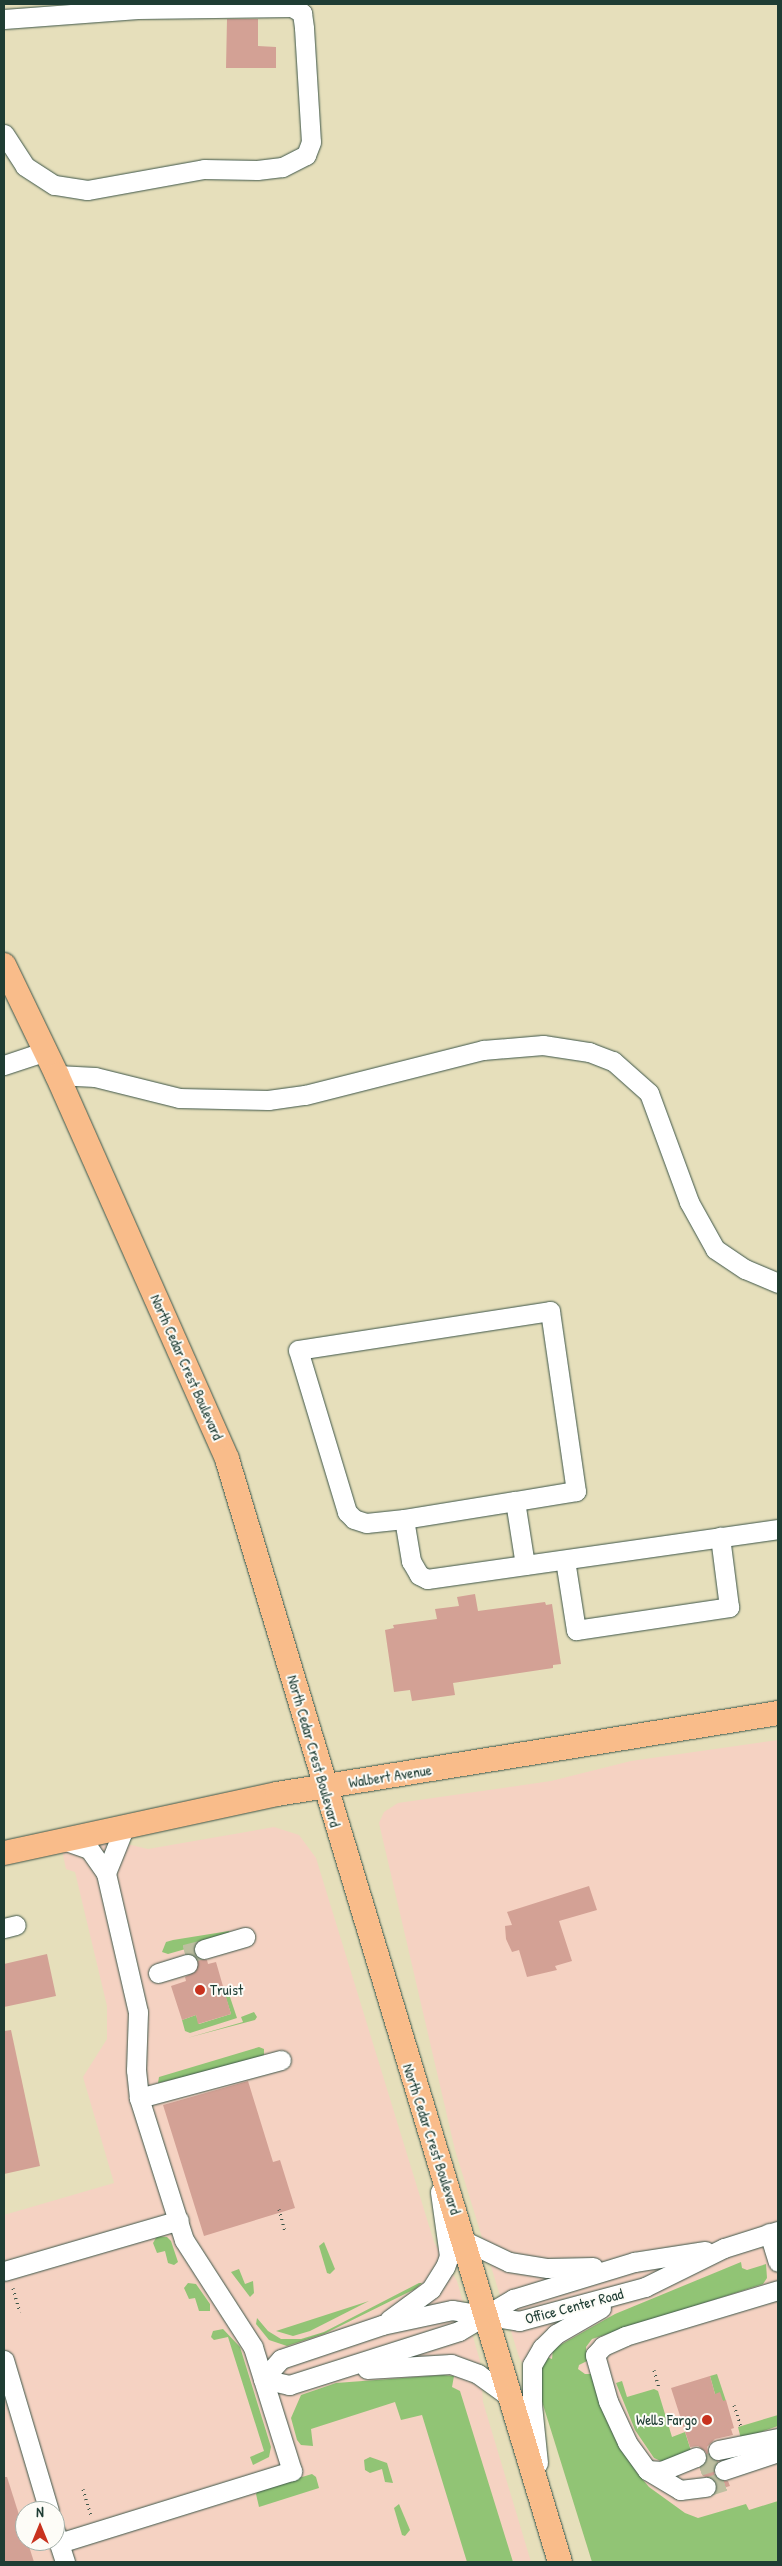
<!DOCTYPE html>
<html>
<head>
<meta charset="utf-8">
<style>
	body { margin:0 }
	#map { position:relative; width:782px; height:2566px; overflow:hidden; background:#e6dfbb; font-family:"Patrick Hand",sans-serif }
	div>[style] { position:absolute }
	.built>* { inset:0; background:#f5d2c2 }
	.green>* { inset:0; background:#91c475 }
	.building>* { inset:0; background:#d3a195 }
	.minor-tunnel>* { height:19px; margin-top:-9.5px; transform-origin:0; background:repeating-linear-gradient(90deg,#bebfa0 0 19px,transparent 0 28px) }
	.path>* { height:3px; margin-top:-1.5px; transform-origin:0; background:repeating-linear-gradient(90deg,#3d5548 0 1px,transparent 0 5px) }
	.roads { filter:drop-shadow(0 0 1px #3d5548) drop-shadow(0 0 1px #3d5548) }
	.minor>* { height:19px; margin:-9.5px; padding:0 9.5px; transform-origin:9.5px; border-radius:9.5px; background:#fff }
	.major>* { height:24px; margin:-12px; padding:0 12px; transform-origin:12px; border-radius:12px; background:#f9bc8a }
	.dots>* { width:14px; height:14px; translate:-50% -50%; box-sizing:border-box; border:2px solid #fdfcf7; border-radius:50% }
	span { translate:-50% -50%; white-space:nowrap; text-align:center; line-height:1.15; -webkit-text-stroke:4px #fdfcf7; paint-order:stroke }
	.street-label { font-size:15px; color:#1f3d34 }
	.poi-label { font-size:15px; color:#1f3d34 }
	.left { translate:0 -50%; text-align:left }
	.right { translate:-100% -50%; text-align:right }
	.frame { position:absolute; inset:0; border:5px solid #1f3d34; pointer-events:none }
	.north { position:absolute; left:15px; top:2501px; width:50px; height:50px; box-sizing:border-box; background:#fdfcf7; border:1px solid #a4b0a9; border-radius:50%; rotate:0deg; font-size:14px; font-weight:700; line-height:20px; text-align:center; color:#1f3d34 }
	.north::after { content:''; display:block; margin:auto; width:18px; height:22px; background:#c8321e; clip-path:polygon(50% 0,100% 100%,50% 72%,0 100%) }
</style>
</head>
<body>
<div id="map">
	<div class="built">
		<div style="clip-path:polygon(778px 1740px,778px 2562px,592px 2562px,540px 2395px,519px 2357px,455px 2150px,379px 1823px,384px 1812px,398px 1803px,551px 1781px,631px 1761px)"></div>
		<div style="clip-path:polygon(evenodd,274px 1827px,299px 1835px,316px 1858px,434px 2242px,457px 2281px,480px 2361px,483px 2402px,531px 2562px,4px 2562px,4px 2215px,114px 2183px,83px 2077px,107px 2039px,107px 2006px,75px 1872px,66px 1869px,62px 1850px,114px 1841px,148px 1849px,274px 1827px,25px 2511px,55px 2511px,55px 2541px,25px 2541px,25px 2511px)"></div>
	</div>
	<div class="green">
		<div style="clip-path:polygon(229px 1931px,231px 1936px,168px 1954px,162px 1952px,166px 1942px,173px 1940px)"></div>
		<div style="clip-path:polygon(229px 1994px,237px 2018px,190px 2033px,185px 2031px,182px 2020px,196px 2015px,199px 2024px,231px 2014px,225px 1995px)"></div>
		<div style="clip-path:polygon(254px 2012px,257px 2017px,255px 2020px,187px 2038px,243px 2022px,241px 2017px)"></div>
		<div style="clip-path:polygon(259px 2047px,264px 2049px,264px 2058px,158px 2083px,159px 2077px)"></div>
		<div style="clip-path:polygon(157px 2236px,167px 2237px,171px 2241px,178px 2262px,174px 2265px,168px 2263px,165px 2251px,157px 2253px,153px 2243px)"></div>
		<div style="clip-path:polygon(324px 2242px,335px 2269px,330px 2274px,327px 2273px,319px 2246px)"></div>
		<div style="clip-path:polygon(741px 2262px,742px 2268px,747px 2270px,766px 2264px,767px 2278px,763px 2284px,592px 2339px,586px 2347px,587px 2361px,579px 2365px,578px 2369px,585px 2374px,593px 2374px,622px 2450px,638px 2474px,649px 2487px,685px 2513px,698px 2518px,746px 2504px,749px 2510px,778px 2501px,778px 2562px,592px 2562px,540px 2395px,539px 2373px,543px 2364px,547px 2357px,552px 2359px,553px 2349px,615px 2314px)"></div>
		<div style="clip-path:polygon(239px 2269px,245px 2284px,253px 2281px,254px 2293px,250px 2297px,231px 2272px)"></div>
		<div style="clip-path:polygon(188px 2283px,196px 2284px,210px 2304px,210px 2311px,199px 2311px,195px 2298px,189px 2299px,184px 2288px)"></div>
		<div style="clip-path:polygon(419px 2283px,422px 2283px,415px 2289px,324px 2334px,287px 2346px,269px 2340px,256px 2324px,257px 2318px,268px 2331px,281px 2339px,301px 2339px,324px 2332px)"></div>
		<div style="clip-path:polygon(369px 2301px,310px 2331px,293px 2336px,276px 2331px)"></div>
		<div style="clip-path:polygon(223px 2329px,240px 2347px,271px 2447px,269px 2457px,253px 2465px,250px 2457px,264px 2451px,228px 2337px,214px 2340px,211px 2337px,213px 2331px)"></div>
		<div style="clip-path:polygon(717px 2374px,726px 2401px,723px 2401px,715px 2394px,710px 2376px)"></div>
		<div style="clip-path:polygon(443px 2375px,454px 2376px,452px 2387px,460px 2391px,513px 2562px,467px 2562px,422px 2415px,401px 2420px,395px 2402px,311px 2429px,313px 2446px,301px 2445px,297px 2440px,291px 2418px,301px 2395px,336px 2383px)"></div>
		<div style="clip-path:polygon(622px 2381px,627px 2397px,654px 2389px,658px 2391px,672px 2437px,685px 2432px,692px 2454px,663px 2462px,654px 2458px,635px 2430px,616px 2383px)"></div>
		<div style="clip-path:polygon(778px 2415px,778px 2426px,741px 2439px,738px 2427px)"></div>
		<div style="clip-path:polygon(370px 2457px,387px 2463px,393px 2483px,385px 2482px,382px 2469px,370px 2473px,365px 2470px,364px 2460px)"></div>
		<div style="clip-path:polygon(312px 2474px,316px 2477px,319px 2488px,259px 2507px,256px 2494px,259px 2490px)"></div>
		<div style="clip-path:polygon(399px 2504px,410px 2530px,405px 2536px,402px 2535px,394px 2508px)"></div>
	</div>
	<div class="building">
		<div style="clip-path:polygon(227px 19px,258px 19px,258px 46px,276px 47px,276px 68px,226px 68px)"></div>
		<div style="clip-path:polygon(475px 1594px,478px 1611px,545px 1602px,546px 1605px,552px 1604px,561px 1664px,553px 1665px,553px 1668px,453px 1683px,455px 1695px,412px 1701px,410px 1690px,394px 1692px,385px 1630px,394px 1628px,393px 1625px,437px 1619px,435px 1609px,459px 1606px,457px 1597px)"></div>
		<div style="clip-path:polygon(589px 1886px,597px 1910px,559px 1921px,572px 1961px,555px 1966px,557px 1970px,527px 1977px,519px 1950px,512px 1952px,506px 1939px,505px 1926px,512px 1925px,507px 1912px)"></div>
		<div style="clip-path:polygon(47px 1954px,56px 1996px,4px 2007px,4px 1964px)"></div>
		<div style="clip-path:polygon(197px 1958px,207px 1960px,208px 1964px,216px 1962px,231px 2014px,198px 2024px,196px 2015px,182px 2020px,171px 1986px,186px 1981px,185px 1977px,196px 1971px)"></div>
		<div style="clip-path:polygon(11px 2030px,40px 2166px,4px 2174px,4px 2031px)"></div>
		<div style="clip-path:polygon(248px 2081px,273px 2162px,280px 2160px,295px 2208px,204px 2236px,163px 2105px)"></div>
		<div style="clip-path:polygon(710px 2376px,715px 2394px,720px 2392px,723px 2401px,726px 2400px,734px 2428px,731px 2429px,733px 2435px,715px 2439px,707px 2447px,709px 2457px,718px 2461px,714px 2474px,721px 2481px,728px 2481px,730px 2486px,717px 2490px,715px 2480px,703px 2476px,700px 2468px,707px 2459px,706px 2452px,698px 2446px,690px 2447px,671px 2388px)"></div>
		<div style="clip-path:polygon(4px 2477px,7px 2477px,34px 2562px,4px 2562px)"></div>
	</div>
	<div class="minor-tunnel">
		<div style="left:185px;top:1954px;width:20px;rotate:-15deg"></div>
		<div style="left:699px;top:2466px;width:23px;rotate:-18deg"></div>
		<div style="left:706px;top:2487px;width:23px;rotate:-18deg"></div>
	</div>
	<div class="path">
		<div style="left:279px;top:2209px;width:23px;rotate:75deg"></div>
		<div style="left:13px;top:2288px;width:25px;rotate:74deg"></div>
		<div style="left:654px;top:2370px;width:18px;rotate:74deg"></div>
		<div style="left:734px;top:2405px;width:22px;rotate:72deg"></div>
		<div style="left:83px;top:2489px;width:27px;rotate:73deg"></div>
	</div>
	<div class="roads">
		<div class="minor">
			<div style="left:4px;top:19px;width:134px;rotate:-4.3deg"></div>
			<div style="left:138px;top:9px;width:154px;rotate:-0.7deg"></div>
			<div style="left:292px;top:7px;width:12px;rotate:31deg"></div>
			<div style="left:302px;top:13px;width:15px;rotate:82deg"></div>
			<div style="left:304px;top:28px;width:114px;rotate:86.5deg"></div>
			<div style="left:311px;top:142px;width:14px;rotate:111deg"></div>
			<div style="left:306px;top:155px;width:27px;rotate:153deg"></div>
			<div style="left:282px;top:167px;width:25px;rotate:173deg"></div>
			<div style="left:257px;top:170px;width:53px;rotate:-178.9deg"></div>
			<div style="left:204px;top:169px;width:119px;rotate:169.8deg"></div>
			<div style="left:87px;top:190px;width:33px;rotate:-171deg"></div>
			<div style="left:54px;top:185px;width:35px;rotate:-147deg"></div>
			<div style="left:25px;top:166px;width:38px;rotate:-123deg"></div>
			<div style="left:4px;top:1065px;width:44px;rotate:-18.4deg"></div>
			<div style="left:57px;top:1075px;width:38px;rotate:3deg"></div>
			<div style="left:95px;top:1077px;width:87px;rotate:14deg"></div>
			<div style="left:179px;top:1098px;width:89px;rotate:1.3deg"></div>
			<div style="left:268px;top:1100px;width:37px;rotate:-8deg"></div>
			<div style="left:305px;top:1095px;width:184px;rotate:-14.2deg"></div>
			<div style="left:483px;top:1050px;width:60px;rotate:-4.8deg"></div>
			<div style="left:543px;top:1045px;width:47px;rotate:8.7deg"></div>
			<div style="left:589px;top:1052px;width:26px;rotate:21deg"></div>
			<div style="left:613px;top:1061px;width:48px;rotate:41.6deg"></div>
			<div style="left:649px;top:1093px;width:116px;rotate:69.8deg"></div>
			<div style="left:689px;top:1202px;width:54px;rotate:61deg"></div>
			<div style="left:715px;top:1249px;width:36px;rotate:34deg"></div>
			<div style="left:745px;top:1269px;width:36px;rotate:23deg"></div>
			<div style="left:404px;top:1519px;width:38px;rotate:174deg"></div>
			<div style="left:366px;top:1523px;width:13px;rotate:-162deg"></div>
			<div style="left:354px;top:1519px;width:10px;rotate:-135deg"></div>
			<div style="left:347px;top:1512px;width:169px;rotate:-106.8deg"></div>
			<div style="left:298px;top:1350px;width:255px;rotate:-8.8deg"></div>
			<div style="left:550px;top:1311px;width:182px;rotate:81.8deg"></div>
			<div style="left:576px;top:1491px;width:62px;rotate:170.7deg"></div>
			<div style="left:565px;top:1560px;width:71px;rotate:81.1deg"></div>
			<div style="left:576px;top:1630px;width:155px;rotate:-8.5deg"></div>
			<div style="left:729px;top:1607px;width:71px;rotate:-97.3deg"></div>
			<div style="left:525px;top:1565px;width:65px;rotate:-98.9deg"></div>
			<div style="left:515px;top:1501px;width:112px;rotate:170.8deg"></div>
			<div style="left:404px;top:1519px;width:43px;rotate:80.5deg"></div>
			<div style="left:411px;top:1561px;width:16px;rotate:60deg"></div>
			<div style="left:419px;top:1575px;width:9px;rotate:27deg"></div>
			<div style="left:427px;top:1579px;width:355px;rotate:-8.1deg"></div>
			<div style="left:106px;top:1873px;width:51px;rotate:-68deg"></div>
			<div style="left:4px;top:1928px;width:12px;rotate:-14deg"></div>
			<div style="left:204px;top:1949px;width:43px;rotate:-16.3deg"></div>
			<div style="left:158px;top:1973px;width:31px;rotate:-17deg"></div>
			<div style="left:139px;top:2098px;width:147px;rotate:-15deg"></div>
			<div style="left:769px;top:2233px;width:30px;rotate:73deg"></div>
			<div style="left:465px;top:2241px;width:49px;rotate:25.5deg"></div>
			<div style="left:509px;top:2262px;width:39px;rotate:9deg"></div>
			<div style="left:548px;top:2268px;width:45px;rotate:-1.3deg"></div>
			<div style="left:4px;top:2271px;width:182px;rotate:-16.2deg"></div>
			<div style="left:389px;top:2320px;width:52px;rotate:-36.4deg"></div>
			<div style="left:431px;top:2289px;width:26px;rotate:-58deg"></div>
			<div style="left:445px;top:2267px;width:12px;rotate:-70deg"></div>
			<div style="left:449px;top:2256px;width:65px;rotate:-98deg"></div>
			<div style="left:4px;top:2360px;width:158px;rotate:73.4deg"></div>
			<div style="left:367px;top:2369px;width:84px;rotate:-3.4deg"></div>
			<div style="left:451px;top:2364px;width:29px;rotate:20deg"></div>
			<div style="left:478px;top:2374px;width:39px;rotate:36deg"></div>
			<div style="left:263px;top:2379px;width:27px;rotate:-48deg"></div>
			<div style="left:281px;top:2359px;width:107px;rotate:-18.6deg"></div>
			<div style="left:382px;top:2325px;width:72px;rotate:-12.1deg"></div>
			<div style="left:452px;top:2310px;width:68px;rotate:9.3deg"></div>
			<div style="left:519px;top:2321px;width:131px;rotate:-15.1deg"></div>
			<div style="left:645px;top:2287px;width:88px;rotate:-26.3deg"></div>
			<div style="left:724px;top:2248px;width:57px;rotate:-17.5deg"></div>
			<div style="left:263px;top:2379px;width:27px;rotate:13deg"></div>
			<div style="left:289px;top:2385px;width:178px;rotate:-17.6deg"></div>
			<div style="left:459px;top:2331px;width:63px;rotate:-30.7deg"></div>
			<div style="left:513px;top:2299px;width:127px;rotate:-17deg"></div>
			<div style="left:634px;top:2262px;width:72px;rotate:-8.8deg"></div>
			<div style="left:718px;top:2450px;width:61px;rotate:-11.3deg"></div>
			<div style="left:696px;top:2457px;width:37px;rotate:158deg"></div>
			<div style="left:662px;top:2471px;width:15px;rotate:-176deg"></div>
			<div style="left:647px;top:2470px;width:34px;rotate:-126deg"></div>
			<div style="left:627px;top:2442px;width:45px;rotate:-114.9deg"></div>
			<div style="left:608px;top:2401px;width:48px;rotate:-105.8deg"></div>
			<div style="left:595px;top:2355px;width:12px;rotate:-48deg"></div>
			<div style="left:603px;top:2346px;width:24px;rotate:-24deg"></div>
			<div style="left:625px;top:2336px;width:160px;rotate:-16.7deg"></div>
			<div style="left:538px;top:2463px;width:58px;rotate:-95.9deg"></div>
			<div style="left:532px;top:2405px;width:40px;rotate:-90deg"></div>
			<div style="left:532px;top:2365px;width:20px;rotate:-60deg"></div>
			<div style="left:542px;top:2348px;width:20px;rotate:-45deg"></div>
			<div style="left:556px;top:2334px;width:52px;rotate:-30deg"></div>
			<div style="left:647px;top:2470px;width:39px;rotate:31deg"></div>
			<div style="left:680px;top:2490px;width:26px;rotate:-7deg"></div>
			<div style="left:724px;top:2470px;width:57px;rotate:-18.4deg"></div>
			<div style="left:55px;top:2531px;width:33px;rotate:72deg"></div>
			<div style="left:59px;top:2543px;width:244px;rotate:-17.2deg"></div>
			<div style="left:292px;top:2471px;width:130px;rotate:-107.5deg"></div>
			<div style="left:253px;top:2347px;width:127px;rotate:-122.8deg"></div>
			<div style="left:184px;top:2240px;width:149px;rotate:-107.6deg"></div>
			<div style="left:139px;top:2098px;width:28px;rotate:-96deg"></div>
			<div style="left:136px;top:2070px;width:58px;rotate:-88deg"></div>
			<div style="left:138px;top:2012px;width:143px;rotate:-103deg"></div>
			<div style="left:106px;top:1873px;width:29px;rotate:-125deg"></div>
			<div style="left:89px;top:1849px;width:28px;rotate:-161deg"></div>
		</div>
		<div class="major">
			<div style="left:4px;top:965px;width:122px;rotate:64.3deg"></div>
			<div style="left:57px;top:1075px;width:420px;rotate:66.1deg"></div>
			<div style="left:227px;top:1459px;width:1152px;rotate:73.2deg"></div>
			<div style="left:4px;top:1853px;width:279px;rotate:-12.2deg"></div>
			<div style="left:277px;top:1794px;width:508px;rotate:-9.18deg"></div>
		</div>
	</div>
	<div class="dots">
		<div style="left:200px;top:1990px;background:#c8321e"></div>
		<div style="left:707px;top:2420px;background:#c8321e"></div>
	</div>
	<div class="street-label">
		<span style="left:187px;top:1367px;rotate:66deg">North Cedar Crest Boulevard</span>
		<span style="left:314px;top:1751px;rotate:74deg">North Cedar Crest Boulevard</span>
		<span style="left:390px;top:1776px;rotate:-9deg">Walbert Avenue</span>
		<span style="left:432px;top:2139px;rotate:72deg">North Cedar Crest Boulevard</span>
		<span style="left:574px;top:2306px;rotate:-15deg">Office Center Road</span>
	</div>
	<div class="poi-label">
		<span class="left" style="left:210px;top:1990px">Truist</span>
		<span class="right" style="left:697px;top:2420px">Wells Fargo</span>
	</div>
	<div class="frame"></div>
	<div class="north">N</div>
</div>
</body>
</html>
